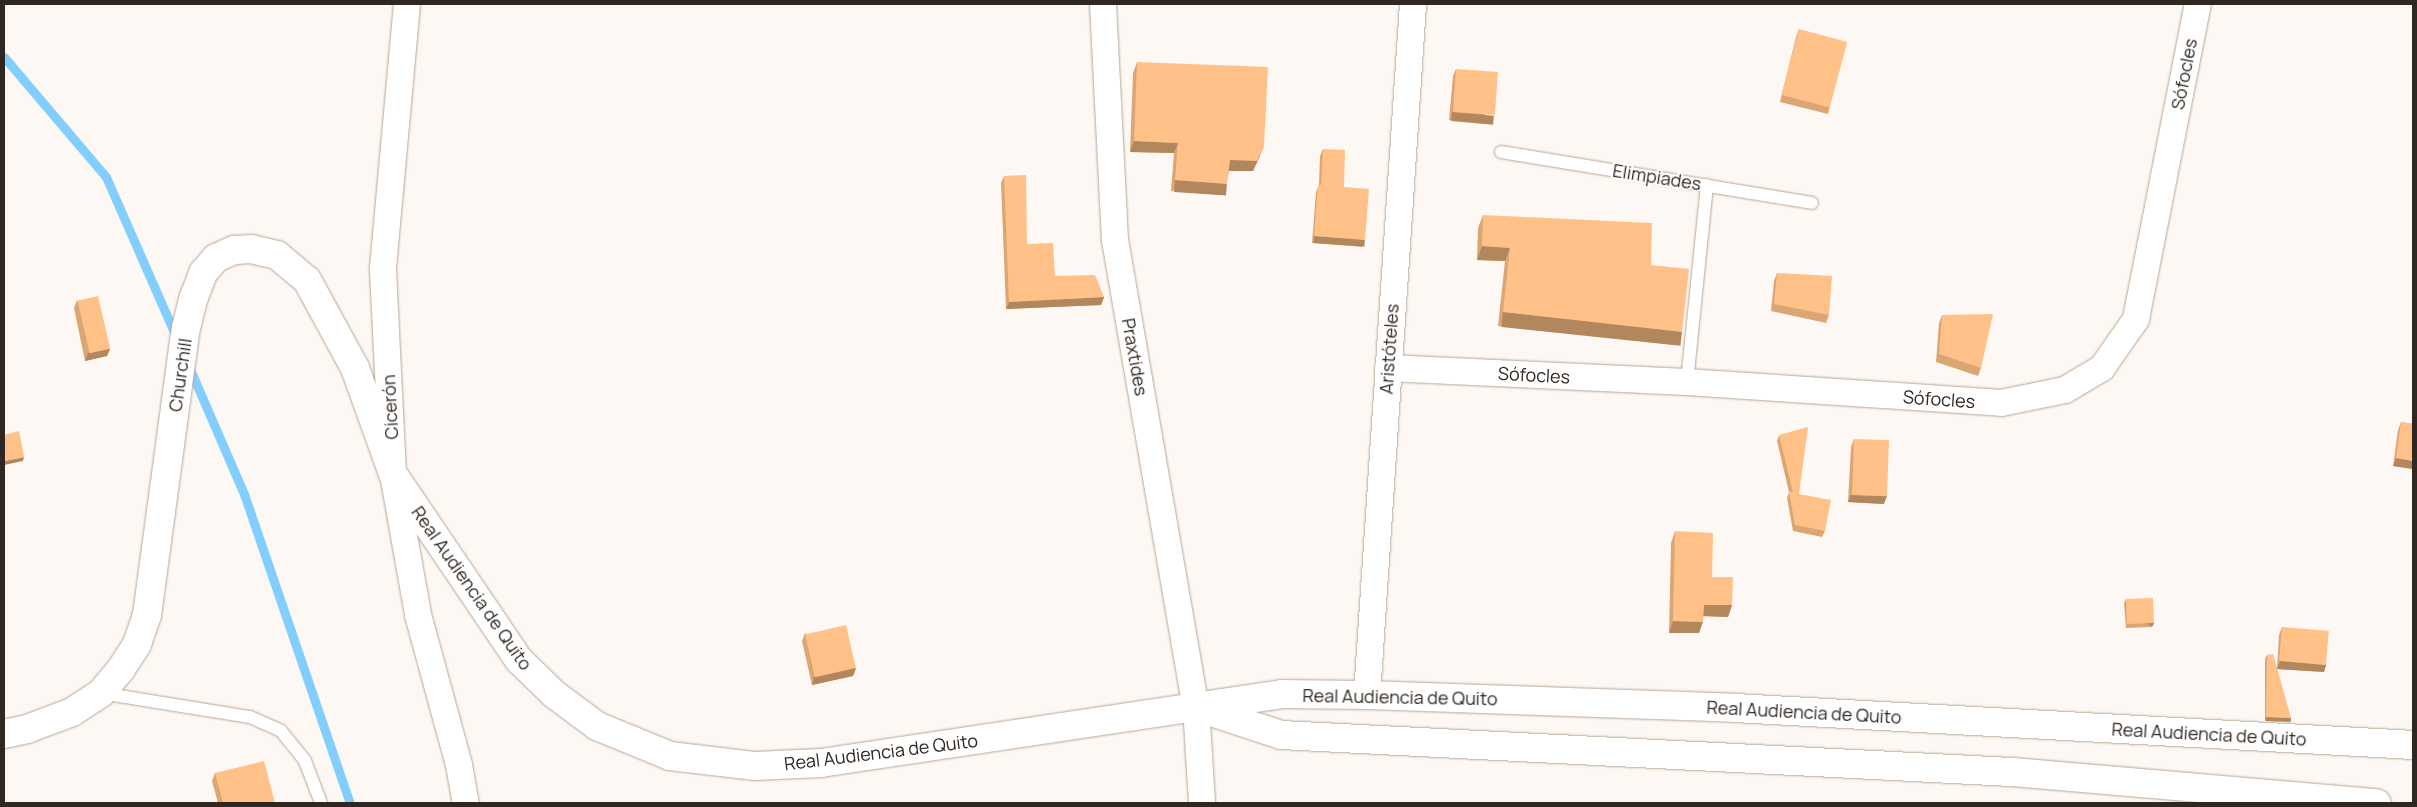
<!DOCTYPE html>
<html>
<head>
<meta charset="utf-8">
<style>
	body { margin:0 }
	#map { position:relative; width:2417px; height:807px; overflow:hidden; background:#fdf8f4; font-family:Manrope,sans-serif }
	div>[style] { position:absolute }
	.stream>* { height:9px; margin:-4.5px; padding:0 4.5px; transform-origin:4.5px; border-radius:4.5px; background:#82ceff }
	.roads { filter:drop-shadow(0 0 1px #b9a592) drop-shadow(0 0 1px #b9a592) }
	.service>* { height:12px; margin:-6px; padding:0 6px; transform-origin:6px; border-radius:6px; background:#fff }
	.minor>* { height:26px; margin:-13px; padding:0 13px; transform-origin:13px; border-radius:13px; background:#fff }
	.secondary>* { height:28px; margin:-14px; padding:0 14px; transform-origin:14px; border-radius:14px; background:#fff }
	.wall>* { inset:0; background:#dba674 }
	.shaded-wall>* { inset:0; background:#b2875e; transform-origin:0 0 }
	.building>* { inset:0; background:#ffc187; transform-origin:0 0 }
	span { translate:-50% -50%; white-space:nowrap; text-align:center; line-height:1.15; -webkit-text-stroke:4px #fff; paint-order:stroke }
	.street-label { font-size:18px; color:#2f2720 }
	.frame { position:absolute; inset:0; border:5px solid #2f2720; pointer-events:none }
</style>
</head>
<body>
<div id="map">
	<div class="stream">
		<div style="left:4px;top:57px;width:157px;rotate:49.6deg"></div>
		<div style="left:106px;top:177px;width:177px;rotate:66.3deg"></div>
		<div style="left:189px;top:367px;width:138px;rotate:66.6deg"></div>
		<div style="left:244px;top:494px;width:327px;rotate:71.1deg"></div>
	</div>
	<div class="roads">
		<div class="service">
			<div style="left:1501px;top:152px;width:315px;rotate:9.3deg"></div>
			<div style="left:1687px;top:382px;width:198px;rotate:-84.2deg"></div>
			<div style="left:101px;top:693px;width:151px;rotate:9.2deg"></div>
			<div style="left:250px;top:717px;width:34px;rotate:24deg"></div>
			<div style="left:281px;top:731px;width:38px;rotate:51deg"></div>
			<div style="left:305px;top:761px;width:45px;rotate:69.1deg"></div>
		</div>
		<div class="minor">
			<div style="left:407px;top:4px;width:267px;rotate:95.2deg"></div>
			<div style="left:383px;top:270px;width:204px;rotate:87.2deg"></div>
			<div style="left:393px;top:474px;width:143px;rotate:79.9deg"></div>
			<div style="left:418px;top:615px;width:156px;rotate:74.7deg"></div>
			<div style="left:459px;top:765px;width:39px;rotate:80deg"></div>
			<div style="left:1103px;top:4px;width:236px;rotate:87.1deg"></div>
			<div style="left:1115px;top:240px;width:474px;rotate:80.2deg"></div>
			<div style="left:1196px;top:707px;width:96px;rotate:86.4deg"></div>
			<div style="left:1388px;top:368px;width:299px;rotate:2.7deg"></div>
			<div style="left:1687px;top:382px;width:315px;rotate:3.8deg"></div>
			<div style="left:2001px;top:403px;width:65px;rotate:-11.5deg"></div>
			<div style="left:2065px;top:390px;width:43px;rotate:-30.7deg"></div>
			<div style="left:2102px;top:368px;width:60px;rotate:-55.2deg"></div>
			<div style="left:2136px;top:319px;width:321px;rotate:-78.9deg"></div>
			<div style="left:1367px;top:695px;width:693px;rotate:-86.19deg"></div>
		</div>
		<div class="secondary">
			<div style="left:1202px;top:709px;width:83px;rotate:18.2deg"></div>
			<div style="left:1281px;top:735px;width:732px;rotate:2.9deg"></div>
			<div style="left:2012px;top:772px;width:366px;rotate:4.9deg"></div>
			<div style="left:4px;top:734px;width:24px;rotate:-12deg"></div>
			<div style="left:27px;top:729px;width:48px;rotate:-20.7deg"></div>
			<div style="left:72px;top:712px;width:35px;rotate:-33deg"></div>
			<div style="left:101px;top:693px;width:31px;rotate:-50deg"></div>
			<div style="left:121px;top:669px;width:30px;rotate:-57deg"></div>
			<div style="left:137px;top:644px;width:31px;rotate:-71deg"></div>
			<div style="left:147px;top:615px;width:290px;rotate:-82.3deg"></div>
			<div style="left:186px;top:328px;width:32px;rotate:-76deg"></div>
			<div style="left:194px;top:297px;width:26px;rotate:-69deg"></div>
			<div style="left:203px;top:273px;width:20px;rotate:-49deg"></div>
			<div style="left:216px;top:258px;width:20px;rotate:-24deg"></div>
			<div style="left:234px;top:250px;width:17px;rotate:-3deg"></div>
			<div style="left:251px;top:249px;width:27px;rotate:13deg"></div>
			<div style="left:277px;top:255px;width:39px;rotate:40deg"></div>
			<div style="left:307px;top:280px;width:100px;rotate:61.4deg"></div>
			<div style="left:355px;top:368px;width:113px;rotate:70.3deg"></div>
			<div style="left:393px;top:474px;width:225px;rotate:55.9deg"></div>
			<div style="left:519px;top:660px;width:49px;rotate:44.2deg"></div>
			<div style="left:554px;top:694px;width:54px;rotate:36.7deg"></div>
			<div style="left:597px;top:726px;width:79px;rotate:22.3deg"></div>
			<div style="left:670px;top:756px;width:86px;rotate:6.7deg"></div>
			<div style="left:755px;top:766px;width:66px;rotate:-2.6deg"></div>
			<div style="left:821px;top:763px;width:466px;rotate:-8.5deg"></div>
			<div style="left:1282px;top:694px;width:85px;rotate:0.7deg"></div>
			<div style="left:1367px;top:695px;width:368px;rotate:2deg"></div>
			<div style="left:1735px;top:708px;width:679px;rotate:3.12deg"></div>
		</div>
	</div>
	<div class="wall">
		<div style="clip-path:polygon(1799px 29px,1830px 106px,1828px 114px,1780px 102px,1796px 37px)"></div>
		<div style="clip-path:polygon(1137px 62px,1260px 156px,1253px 171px,1229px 171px,1224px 195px,1171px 191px,1174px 153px,1130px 152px,1133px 73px)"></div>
		<div style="clip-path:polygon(1456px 69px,1491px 124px,1449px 120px,1453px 76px)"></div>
		<div style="clip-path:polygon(1323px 149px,1344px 187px,1363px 247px,1312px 243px,1316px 192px,1319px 185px,1320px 156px)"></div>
		<div style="clip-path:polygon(1004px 176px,1027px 244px,1055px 276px,1104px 297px,1101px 305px,1006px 309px,1001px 183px)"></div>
		<div style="clip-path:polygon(1483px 215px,1651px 265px,1682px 332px,1677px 345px,1498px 326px,1505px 261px,1477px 260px,1478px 228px)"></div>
		<div style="clip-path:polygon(1777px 273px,1829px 315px,1826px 323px,1771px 311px,1774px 281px)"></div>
		<div style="clip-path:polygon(77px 300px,110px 349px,107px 356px,85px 361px,74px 308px)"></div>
		<div style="clip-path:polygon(1942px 315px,1981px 368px,1978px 376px,1936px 362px,1939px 323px)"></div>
		<div style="clip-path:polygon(2401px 422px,2413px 424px,2413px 469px,2393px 466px,2398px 430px)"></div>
		<div style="clip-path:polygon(1779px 435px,1799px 494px,1825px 531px,1822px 537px,1793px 531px,1787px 498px,1789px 492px,1777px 441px)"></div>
		<div style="clip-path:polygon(1854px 439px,1884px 504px,1848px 502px,1851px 447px)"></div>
		<div style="clip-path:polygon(1675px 531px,1712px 577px,1732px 605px,1728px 617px,1703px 616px,1699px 633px,1669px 633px,1671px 543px)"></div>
		<div style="clip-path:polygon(2126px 599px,2154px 623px,2152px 627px,2126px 628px,2124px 603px)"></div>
		<div style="clip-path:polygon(2282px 627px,2326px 665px,2324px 672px,2277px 669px,2290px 722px,2265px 721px,2265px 659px,2267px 655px,2277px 668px,2279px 635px)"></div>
		<div style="clip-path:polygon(805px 633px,856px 668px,853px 676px,812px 685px,802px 641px)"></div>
		<div style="clip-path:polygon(215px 773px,275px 803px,218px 803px,212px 781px)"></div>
	</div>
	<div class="shaded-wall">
		<div style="left:1452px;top:112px;width:42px;height:9px;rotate:5deg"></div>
		<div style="clip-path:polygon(1134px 141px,1178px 143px,1174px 153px,1130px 152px)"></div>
		<div style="clip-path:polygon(1264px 146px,1253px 171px,1226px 171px,1230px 160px)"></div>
		<div style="left:1175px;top:180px;width:52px;height:12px;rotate:4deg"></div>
		<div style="left:1314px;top:236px;width:51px;height:7px;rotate:4deg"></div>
		<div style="clip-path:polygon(1482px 246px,1510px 248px,1505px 261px,1477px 260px)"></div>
		<div style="clip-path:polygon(1104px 297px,1101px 305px,1006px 309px,1009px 302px)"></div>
		<div style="left:1503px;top:312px;width:180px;height:15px;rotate:6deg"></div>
		<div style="clip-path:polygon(110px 349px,107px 356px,85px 361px,88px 353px)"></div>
		<div style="clip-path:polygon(24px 457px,23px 461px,4px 465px,4px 461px)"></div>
		<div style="clip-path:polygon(2396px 458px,2413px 461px,2413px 469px,2393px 466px)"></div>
		<div style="clip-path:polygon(1851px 495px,1887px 496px,1884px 504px,1848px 502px)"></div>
		<div style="clip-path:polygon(1704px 605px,1732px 605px,1728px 617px,1700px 616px)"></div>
		<div style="clip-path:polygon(1673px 621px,1703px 622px,1699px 633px,1669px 633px)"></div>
		<div style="left:2154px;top:623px;width:4px;height:27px;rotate:117deg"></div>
		<div style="clip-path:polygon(2280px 661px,2326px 665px,2324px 672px,2277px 669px)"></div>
		<div style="clip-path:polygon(856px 668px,853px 676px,812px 685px,814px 677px)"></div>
		<div style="left:2266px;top:717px;width:25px;height:4px;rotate:2deg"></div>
	</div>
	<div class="building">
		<div style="left:1799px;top:29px;width:50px;height:68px;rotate:15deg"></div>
		<div style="clip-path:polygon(1137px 62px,1268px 67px,1264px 146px,1257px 161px,1230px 160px,1227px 184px,1175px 180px,1178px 143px,1134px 141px)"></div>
		<div style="left:1456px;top:69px;width:42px;height:43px;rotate:4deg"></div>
		<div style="clip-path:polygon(1323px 149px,1345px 150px,1344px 187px,1369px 189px,1365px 240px,1314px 236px,1318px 185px,1321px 185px)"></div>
		<div style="clip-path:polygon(1026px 175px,1027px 244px,1053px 243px,1055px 276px,1095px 275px,1104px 297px,1009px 302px,1004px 176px)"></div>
		<div style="clip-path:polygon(1483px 215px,1652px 223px,1651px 265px,1689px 269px,1682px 332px,1503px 312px,1510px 248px,1482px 246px)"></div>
		<div style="clip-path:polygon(1777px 273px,1832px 276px,1829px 315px,1774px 304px)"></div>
		<div style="left:98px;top:296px;width:54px;height:21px;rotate:77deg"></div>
		<div style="clip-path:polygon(1993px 314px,1981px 368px,1939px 354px,1942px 315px)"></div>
		<div style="clip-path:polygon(2401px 422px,2413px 424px,2413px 461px,2396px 458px)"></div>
		<div style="clip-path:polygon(1808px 427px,1799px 494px,1831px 500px,1825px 531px,1795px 525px,1789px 492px,1793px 492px,1779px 435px)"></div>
		<div style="clip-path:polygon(19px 431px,24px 457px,4px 461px,4px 435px)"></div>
		<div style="left:1854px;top:439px;width:35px;height:56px;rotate:2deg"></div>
		<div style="clip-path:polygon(1675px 531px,1713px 533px,1712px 577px,1733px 577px,1732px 605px,1704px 605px,1703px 622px,1673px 621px)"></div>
		<div style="left:2153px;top:598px;width:25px;height:27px;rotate:88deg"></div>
		<div style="left:846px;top:625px;width:44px;height:42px;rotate:77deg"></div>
		<div style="left:2282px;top:627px;width:47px;height:34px;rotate:5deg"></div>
		<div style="clip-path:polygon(2273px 654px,2291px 718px,2266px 717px,2267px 655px)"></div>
		<div style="clip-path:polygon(264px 761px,275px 803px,223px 803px,215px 773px)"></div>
	</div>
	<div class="street-label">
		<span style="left:2184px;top:74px;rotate:-79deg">Sófocles</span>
		<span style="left:1657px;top:177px;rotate:9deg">Elimpiades</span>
		<span style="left:1389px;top:349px;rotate:-86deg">Aristóteles</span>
		<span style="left:1135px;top:357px;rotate:80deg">Praxtides</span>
		<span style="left:180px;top:375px;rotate:-82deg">Churchill</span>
		<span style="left:1534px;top:375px;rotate:3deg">Sófocles</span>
		<span style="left:1939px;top:399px;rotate:4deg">Sófocles</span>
		<span style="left:390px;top:407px;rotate:-93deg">Cicerón</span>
		<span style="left:472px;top:588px;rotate:55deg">Real Audiencia de Quito</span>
		<span style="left:1400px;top:697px;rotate:1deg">Real Audiencia de Quito</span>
		<span style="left:1804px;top:712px;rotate:3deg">Real Audiencia de Quito</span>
		<span style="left:2209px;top:734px;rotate:3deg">Real Audiencia de Quito</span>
		<span style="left:881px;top:752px;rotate:-7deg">Real Audiencia de Quito</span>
	</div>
	<div class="frame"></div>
</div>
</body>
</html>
